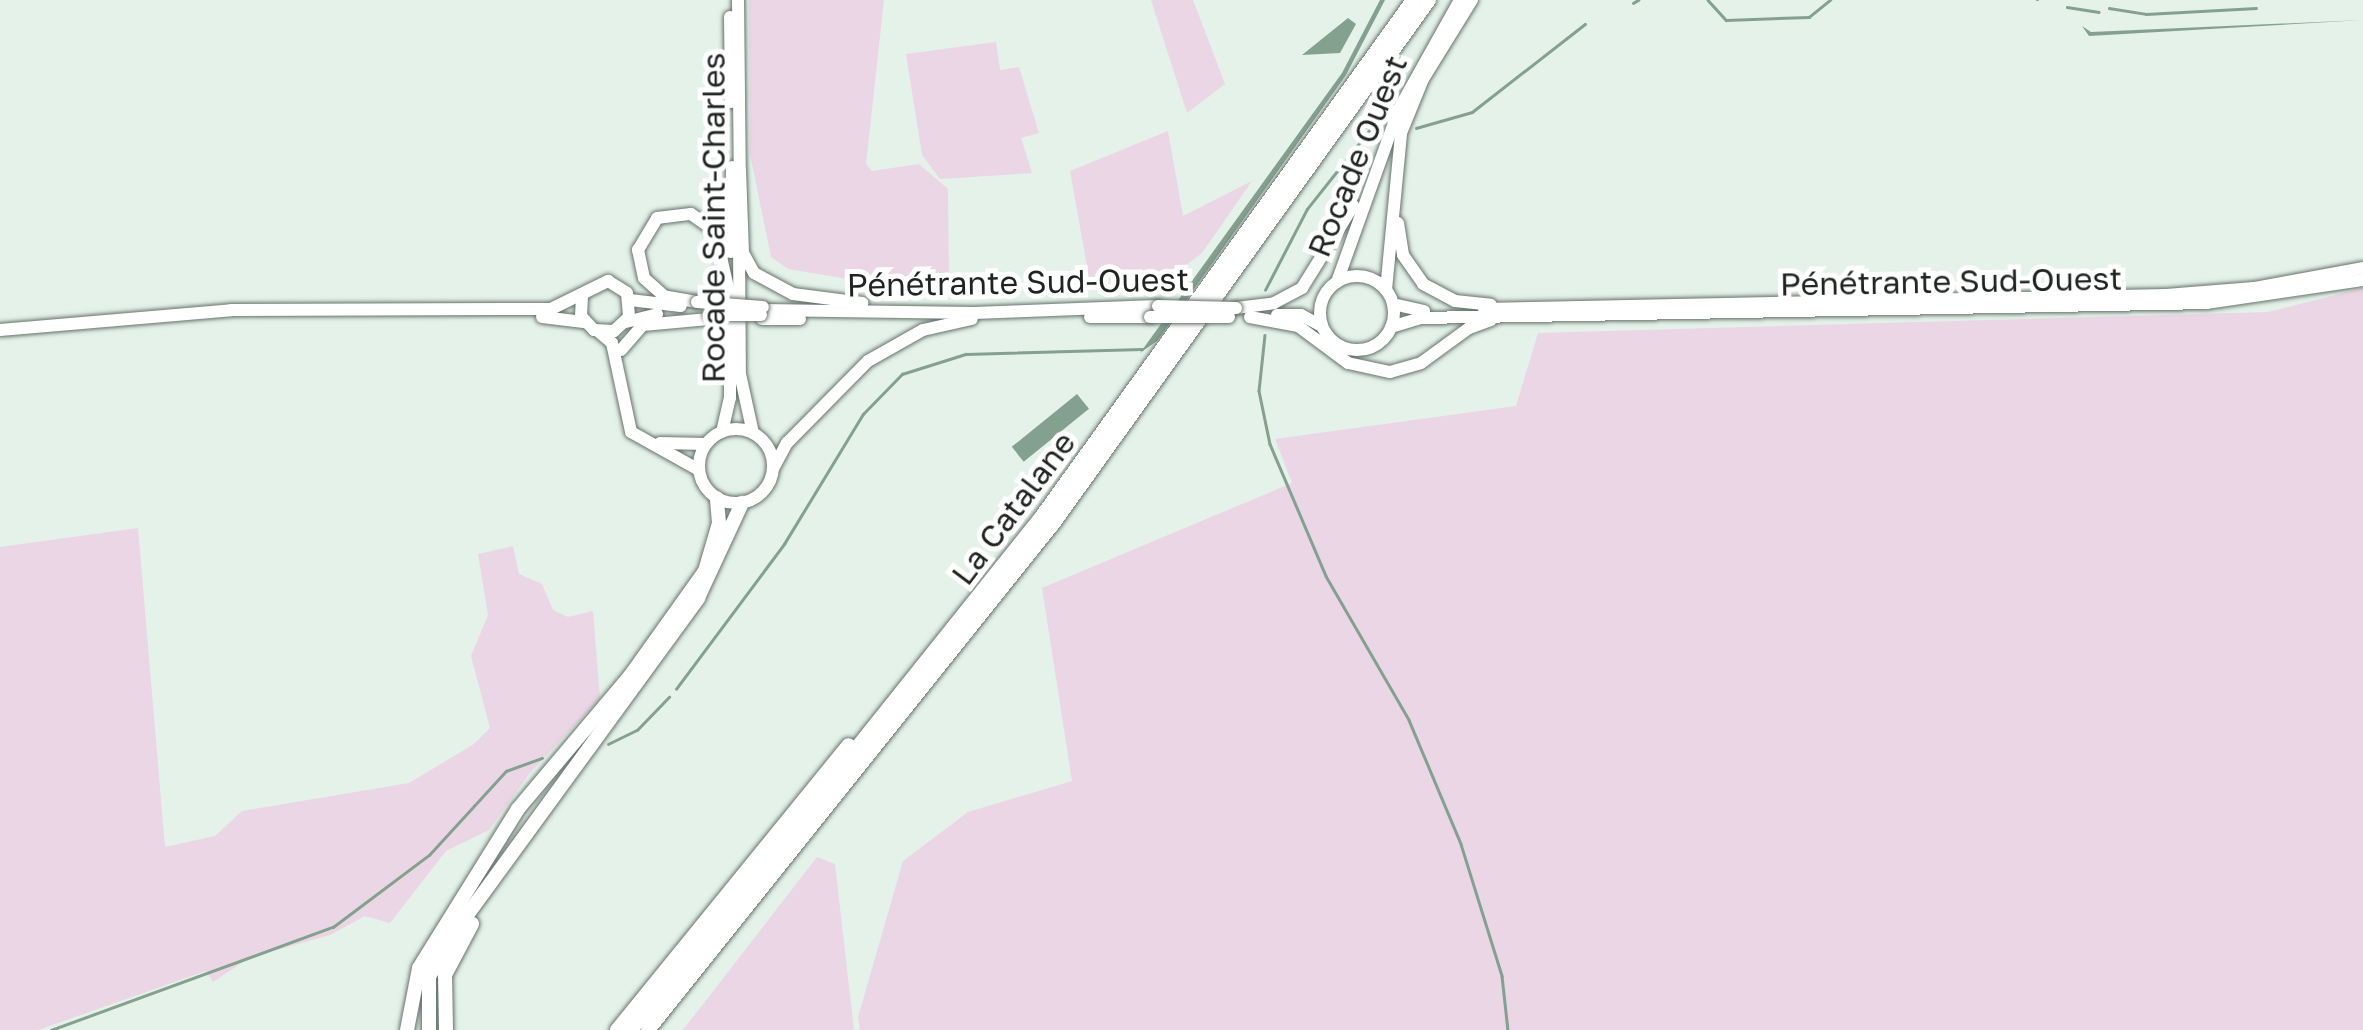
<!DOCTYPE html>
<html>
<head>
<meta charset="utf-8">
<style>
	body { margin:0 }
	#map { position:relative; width:2363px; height:1030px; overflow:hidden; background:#e4f2e9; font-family:"Golos Text",sans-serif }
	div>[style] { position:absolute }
	.green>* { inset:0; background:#ebd6e5 }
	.water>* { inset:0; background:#84a18f; transform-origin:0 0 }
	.stream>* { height:2.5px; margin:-1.25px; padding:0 1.25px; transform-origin:1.25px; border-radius:1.25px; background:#84a18f }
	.roads { filter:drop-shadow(0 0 2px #66736b) drop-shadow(0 0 2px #66736b) }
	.primary>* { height:12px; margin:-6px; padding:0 6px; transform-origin:6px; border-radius:6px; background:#fff }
	.primary>.ring { margin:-6px; padding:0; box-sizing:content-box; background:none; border:12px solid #fff; border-radius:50% }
	.trunk>* { height:12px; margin:-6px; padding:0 6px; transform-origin:6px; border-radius:6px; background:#fff }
	.trunk>.ring { margin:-6px; padding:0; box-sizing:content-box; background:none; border:12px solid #fff; border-radius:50% }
	.motorway>* { height:14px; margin:-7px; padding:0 7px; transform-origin:7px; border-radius:7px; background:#fff }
	.bridges { filter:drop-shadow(0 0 2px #66736b) drop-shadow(0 0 2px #66736b) }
	.trunk-bridge>* { height:12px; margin:-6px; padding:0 6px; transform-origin:6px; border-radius:6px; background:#fff }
	span { translate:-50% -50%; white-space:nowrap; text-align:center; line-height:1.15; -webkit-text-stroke:10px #fff; paint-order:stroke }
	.street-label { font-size:32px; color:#1f2421 }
</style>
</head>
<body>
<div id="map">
	<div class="green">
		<div style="clip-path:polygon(749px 0,884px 0,866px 164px,872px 171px,919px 164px,948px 189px,949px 282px,848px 279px,788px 269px,771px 257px,750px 154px)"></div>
		<div style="clip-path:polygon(1151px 0,1193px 0,1225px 84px,1187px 113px)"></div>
		<div style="clip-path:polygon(996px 42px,1000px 70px,1019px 67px,1039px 133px,1021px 138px,1032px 173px,940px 179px,922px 155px,906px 54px)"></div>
		<div style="clip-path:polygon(1168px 131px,1183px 216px,1252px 181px,1202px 253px,1181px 269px,1089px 277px,1070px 171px)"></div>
		<div style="clip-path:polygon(2363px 288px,2363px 1030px,860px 1030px,858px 1017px,903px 861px,968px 812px,1072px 781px,1042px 588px,1292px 483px,1275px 439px,1516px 406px,1538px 333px,2268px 312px)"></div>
		<div style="clip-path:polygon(138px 528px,165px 847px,215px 836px,242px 811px,409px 783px,474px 744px,490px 728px,471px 656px,488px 615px,478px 554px,513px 546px,519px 574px,542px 584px,553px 610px,568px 617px,593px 611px,600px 698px,529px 774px,489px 830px,446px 851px,390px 923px,365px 916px,330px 935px,249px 958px,213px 982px,206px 971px,38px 1030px,0 1030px,0 547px)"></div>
		<div style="clip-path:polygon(817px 857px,835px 864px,854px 1030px,683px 1030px)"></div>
	</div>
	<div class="water">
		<div style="clip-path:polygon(1380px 0,1385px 0,1346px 75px,1157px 341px,1140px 353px,1342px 73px)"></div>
		<div style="clip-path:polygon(1348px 18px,1356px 24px,1340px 53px,1302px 55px)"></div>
		<div style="clip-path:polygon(2363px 20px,2089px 36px,2082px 26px,2091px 32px)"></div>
		<div style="left:1077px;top:394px;width:19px;height:84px;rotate:51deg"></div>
	</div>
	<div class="stream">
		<div style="left:1708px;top:0;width:27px;rotate:48deg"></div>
		<div style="left:1726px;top:20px;width:83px;rotate:-2.1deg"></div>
		<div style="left:1809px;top:17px;width:27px;rotate:-39deg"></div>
		<div style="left:2037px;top:0;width:1px"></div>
		<div style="left:1633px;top:3px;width:6px;rotate:-31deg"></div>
		<div style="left:2067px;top:7px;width:32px;rotate:9deg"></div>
		<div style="left:2109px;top:8px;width:37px;rotate:9deg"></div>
		<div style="left:2146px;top:14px;width:110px;rotate:-3.1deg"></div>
		<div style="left:1364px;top:127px;width:17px;rotate:3deg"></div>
		<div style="left:1416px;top:128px;width:58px;rotate:-15.9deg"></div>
		<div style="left:1472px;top:112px;width:143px;rotate:-37.9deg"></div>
		<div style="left:1265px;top:290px;width:91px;rotate:-62.6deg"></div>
		<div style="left:1307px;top:209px;width:105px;rotate:-51.6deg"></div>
		<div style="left:1265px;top:335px;width:56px;rotate:96.1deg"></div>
		<div style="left:1259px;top:391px;width:54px;rotate:78.3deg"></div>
		<div style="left:1270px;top:444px;width:143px;rotate:67deg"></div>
		<div style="left:1326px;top:576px;width:166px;rotate:60deg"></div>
		<div style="left:1409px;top:720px;width:134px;rotate:67.2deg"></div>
		<div style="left:1461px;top:844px;width:138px;rotate:72.7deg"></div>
		<div style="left:1502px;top:976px;width:54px;rotate:83.7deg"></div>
		<div style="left:676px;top:689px;width:181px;rotate:-53.3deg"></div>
		<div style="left:784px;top:544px;width:152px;rotate:-58.7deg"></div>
		<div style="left:863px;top:414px;width:56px;rotate:-45.7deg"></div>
		<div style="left:902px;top:374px;width:67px;rotate:-17.4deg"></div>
		<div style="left:966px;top:354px;width:176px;rotate:-1.6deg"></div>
		<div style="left:608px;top:744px;width:32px;rotate:-26deg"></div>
		<div style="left:637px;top:730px;width:46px;rotate:-45.9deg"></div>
		<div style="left:51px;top:1030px;width:300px;rotate:-20.1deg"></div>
		<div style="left:333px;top:927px;width:120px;rotate:-36.9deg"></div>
		<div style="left:429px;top:855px;width:114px;rotate:-47.5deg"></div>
		<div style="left:506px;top:771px;width:38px;rotate:-20deg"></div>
	</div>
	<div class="roads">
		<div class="primary">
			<div style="left:738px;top:0;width:178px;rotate:89.4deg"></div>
			<div style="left:730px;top:17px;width:85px;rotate:89.3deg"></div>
			<div style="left:739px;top:243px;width:131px;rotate:89.6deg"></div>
			<div style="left:740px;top:374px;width:60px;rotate:77.6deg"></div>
			<div style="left:731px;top:252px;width:85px;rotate:-89.3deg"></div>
			<div style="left:542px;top:317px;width:42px;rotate:6.8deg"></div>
			<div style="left:0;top:330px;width:232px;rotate:-4.9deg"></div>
			<div style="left:231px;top:310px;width:320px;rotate:-0.2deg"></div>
			<div style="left:551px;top:309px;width:64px;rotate:-26.2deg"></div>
			<div style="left:608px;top:281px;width:22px;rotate:32deg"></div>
			<div style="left:627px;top:293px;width:24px;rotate:85deg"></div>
			<div style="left:629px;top:317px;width:21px;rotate:137deg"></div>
			<div style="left:614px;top:331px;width:20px;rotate:-177deg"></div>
			<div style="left:594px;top:330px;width:19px;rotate:-133deg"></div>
			<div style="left:581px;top:316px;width:22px;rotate:-87deg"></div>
			<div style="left:599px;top:332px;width:17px;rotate:40deg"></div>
			<div style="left:612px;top:343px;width:91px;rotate:77.9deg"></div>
			<div style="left:631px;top:432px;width:78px;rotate:29.2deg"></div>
			<div class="ring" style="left:699px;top:429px;width:62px;height:62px"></div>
			<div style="left:722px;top:432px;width:35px;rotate:-77deg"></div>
			<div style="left:730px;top:398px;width:91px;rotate:-90deg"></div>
			<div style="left:660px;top:443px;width:46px;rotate:1.2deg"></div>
		</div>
		<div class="trunk">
			<div style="left:740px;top:170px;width:83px;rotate:87.9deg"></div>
			<div style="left:743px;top:253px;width:23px;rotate:61deg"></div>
			<div style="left:754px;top:273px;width:44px;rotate:28.3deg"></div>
			<div style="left:793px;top:294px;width:70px;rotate:7.4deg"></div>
			<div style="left:1398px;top:223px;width:32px;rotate:81deg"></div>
			<div style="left:1403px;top:255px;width:35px;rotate:55deg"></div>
			<div style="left:1423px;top:284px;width:36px;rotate:28deg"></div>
			<div style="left:1455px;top:301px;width:36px;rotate:6deg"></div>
			<div class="ring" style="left:1320px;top:276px;width:62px;height:62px"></div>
			<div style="left:1337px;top:282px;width:184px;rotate:-70.3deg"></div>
			<div style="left:1399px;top:109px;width:125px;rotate:-60.8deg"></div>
			<div style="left:1386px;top:290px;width:158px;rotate:-84.5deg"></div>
			<div style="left:1401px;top:133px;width:58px;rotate:-67.8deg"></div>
			<div style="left:1423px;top:79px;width:93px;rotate:-58.2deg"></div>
			<div style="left:630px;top:300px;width:51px;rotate:6.7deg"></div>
			<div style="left:697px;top:302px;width:34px;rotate:-170deg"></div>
			<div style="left:664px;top:296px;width:27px;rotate:-138deg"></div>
			<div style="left:644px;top:278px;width:29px;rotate:-102deg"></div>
			<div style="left:638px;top:250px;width:37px;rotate:-59deg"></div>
			<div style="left:657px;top:218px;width:34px;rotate:-7deg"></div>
			<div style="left:691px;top:214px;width:29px;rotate:35deg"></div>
			<div style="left:715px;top:231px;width:67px;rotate:77deg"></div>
			<div style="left:1393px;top:304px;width:32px;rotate:13deg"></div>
			<div style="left:1236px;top:308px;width:38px;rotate:-7deg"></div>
			<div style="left:1274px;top:303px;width:32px;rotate:-28deg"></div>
			<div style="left:1302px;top:288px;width:97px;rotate:-58.1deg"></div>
			<div style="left:1484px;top:309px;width:682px;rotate:-1.18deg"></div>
			<div style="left:2166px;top:295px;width:88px;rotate:-4.5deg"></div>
			<div style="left:2254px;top:288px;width:111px;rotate:-10.4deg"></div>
			<div style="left:763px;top:310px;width:211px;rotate:0.8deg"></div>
			<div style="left:974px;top:313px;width:184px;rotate:-2.2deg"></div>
			<div style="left:1277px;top:315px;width:24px"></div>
			<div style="left:1301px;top:315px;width:24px;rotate:28deg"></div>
			<div style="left:1090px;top:317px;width:60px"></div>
			<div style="left:1250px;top:317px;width:49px;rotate:10.6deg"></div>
			<div style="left:1298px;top:326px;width:62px;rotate:36.5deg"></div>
			<div style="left:1348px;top:363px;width:43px;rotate:12.1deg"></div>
			<div style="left:1390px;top:372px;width:32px;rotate:-16deg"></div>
			<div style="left:1421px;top:363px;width:59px;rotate:-36.1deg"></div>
			<div style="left:1469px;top:328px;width:23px;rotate:-20deg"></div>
			<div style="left:762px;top:319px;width:38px"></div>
			<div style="left:626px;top:322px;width:32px;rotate:-14deg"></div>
			<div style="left:1391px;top:327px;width:31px;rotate:-17deg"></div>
			<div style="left:1421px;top:318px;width:786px;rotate:-1.09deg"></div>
			<div style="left:2207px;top:303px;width:158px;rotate:-8.4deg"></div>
			<div style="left:621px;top:350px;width:33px;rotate:-49deg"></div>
			<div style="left:643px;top:325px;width:66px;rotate:-5.2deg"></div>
			<div style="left:773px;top:469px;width:30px;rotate:-62deg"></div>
			<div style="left:787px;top:443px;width:115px;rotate:-45.4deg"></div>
			<div style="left:868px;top:361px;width:63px;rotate:-29.4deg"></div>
			<div style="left:923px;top:330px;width:50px;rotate:-12.7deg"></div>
		</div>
		<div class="motorway">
			<div style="left:449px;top:940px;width:423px;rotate:-53.9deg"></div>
			<div style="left:698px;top:598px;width:105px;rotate:-65.1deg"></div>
			<div style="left:407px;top:1030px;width:63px;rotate:-79deg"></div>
			<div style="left:419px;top:968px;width:187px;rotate:-58.1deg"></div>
			<div style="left:518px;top:809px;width:174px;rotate:-49.9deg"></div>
			<div style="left:630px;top:676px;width:129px;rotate:-54.5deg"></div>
			<div style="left:705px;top:571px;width:50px;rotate:-73.7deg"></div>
			<div style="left:719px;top:523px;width:25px;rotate:-95deg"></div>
			<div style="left:429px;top:1030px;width:53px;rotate:-90deg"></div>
			<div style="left:429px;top:977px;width:49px;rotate:-61.9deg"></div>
			<div style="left:446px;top:1030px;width:55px;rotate:-91deg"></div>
			<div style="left:445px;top:975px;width:58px;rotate:-62.1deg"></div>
			<div style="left:617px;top:1030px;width:367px;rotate:-50.9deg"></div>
			<div style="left:631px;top:1030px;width:658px;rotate:-51.35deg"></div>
			<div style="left:1042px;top:516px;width:636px;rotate:-54.28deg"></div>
			<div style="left:648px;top:1030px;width:648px;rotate:-51.33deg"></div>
			<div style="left:1053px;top:524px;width:645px;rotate:-54.34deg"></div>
		</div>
	</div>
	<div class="bridges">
		<div class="trunk-bridge">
			<div style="left:697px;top:302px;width:66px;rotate:4.3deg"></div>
			<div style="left:1158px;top:306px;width:78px;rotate:1.5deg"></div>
			<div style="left:709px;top:315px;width:52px"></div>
			<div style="left:1150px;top:317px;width:79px"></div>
		</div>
	</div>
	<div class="street-label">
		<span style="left:1357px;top:156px;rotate:-68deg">Rocade Ouest</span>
		<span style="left:713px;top:218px;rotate:-90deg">Rocade Saint-Charles</span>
		<span style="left:1951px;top:281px;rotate:-1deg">Pénétrante Sud-Ouest</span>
		<span style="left:1018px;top:282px;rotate:-1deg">Pénétrante Sud-Ouest</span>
		<span style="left:1013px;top:508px;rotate:-53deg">La Catalane</span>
	</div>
</div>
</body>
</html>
